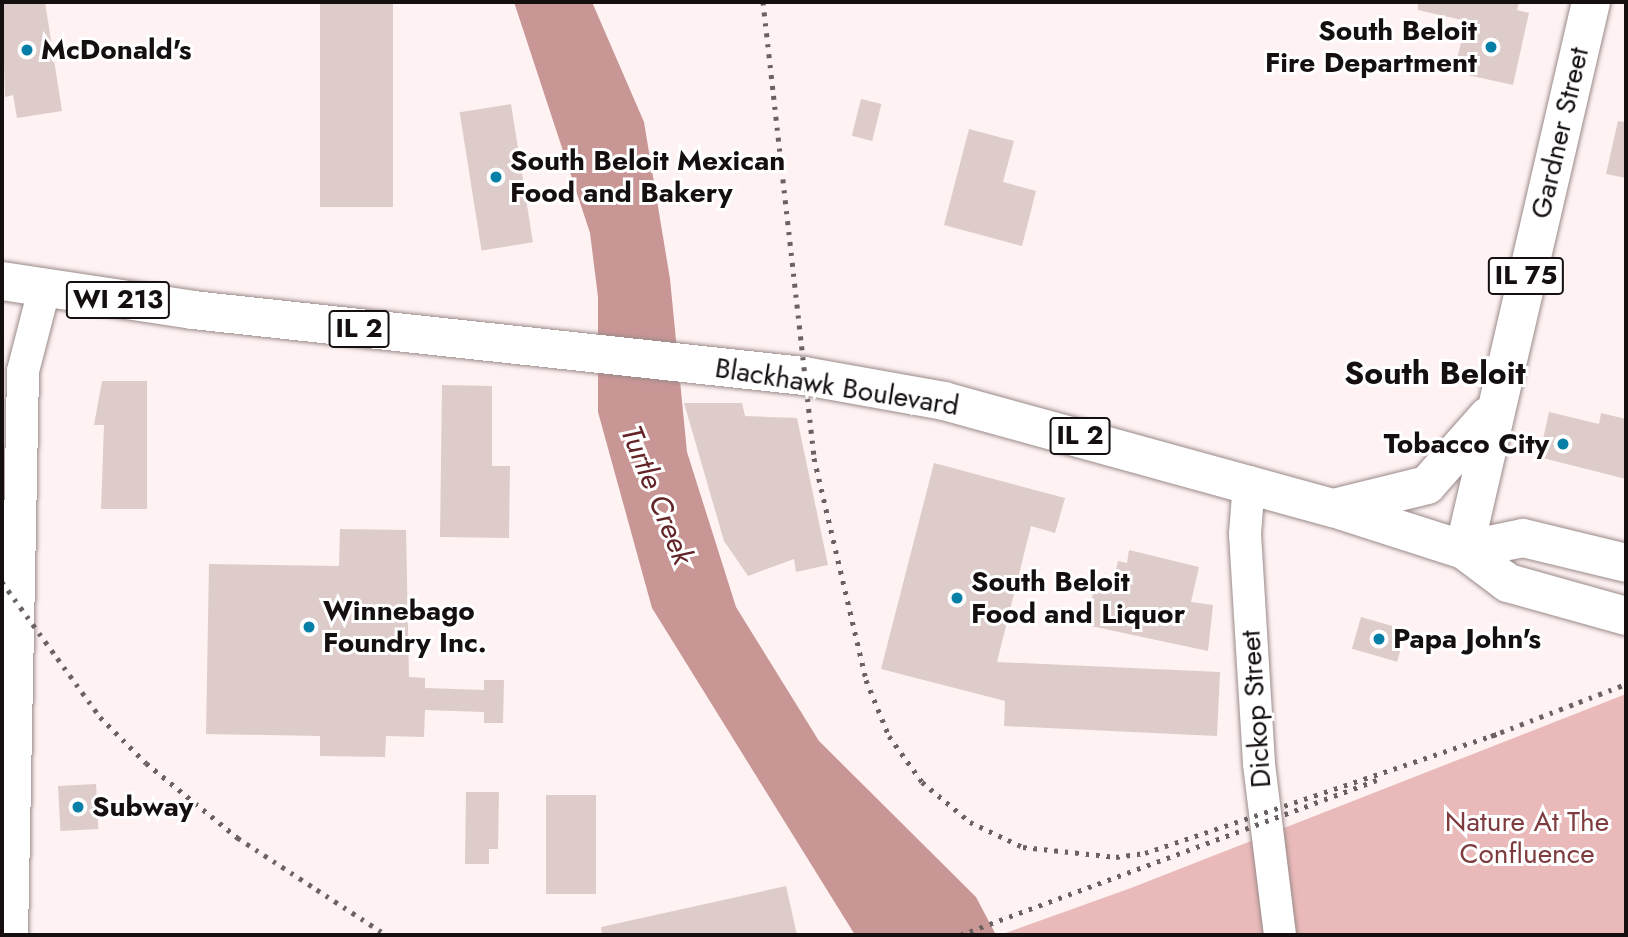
<!DOCTYPE html>
<html>
<head>
<meta charset="utf-8">
<style>
	body { margin:0 }
	#map { position:relative; width:1628px; height:937px; overflow:hidden; background:#fef2f2; font-family:Jost,sans-serif }
	div>[style] { position:absolute }
	.green>* { inset:0; background:#e9bab9 }
	.water>* { inset:0; background:#c99696 }
	.building>* { inset:0; background:#decccb; transform-origin:0 0 }
	.roads { filter:drop-shadow(0 0 2px #9b8a8a) drop-shadow(0 0 2px #9b8a8a) }
	.minor>* { height:32px; margin:-16px; padding:0 16px; transform-origin:16px; border-radius:16px; background:#fff }
	.major>* { height:38px; margin:-19px; padding:0 19px; transform-origin:19px; border-radius:19px; background:#fff }
	.rail>* { height:5px; margin-top:-2.5px; transform-origin:0; background:repeating-linear-gradient(90deg,#6a6161 0 3.5px,transparent 0 10.5px) }
	.dots>* { width:19px; height:19px; translate:-50% -50%; box-sizing:border-box; border:4px solid #fff; border-radius:50% }
	span { translate:-50% -50%; white-space:nowrap; text-align:center; line-height:1.15; -webkit-text-stroke:6px #fff; paint-order:stroke }
	.shield-label span { padding:2px 5px; background:#fff; border:2px solid; border-radius:5px; -webkit-text-stroke-width:0 }
	.shield-label { font-size:26px; color:#150f0f; font-weight:700 }
	.poi-label { font-size:28px; color:#150f0f; font-weight:700 }
	.right { translate:-100% -50%; text-align:right }
	.left { translate:0 -50%; text-align:left }
	.street-label { font-size:28px; color:#150f0f }
	.park-label { font-size:28px; color:#7e3c3f }
	.water-label { font-size:30px; color:#632428; font-style:italic }
	.quarter-label { font-size:32px; color:#150f0f; font-weight:700 }
	.frame { position:absolute; inset:0; border:4px solid #150f0f; pointer-events:none }
</style>
</head>
<body>
<div id="map">
	<div class="green">
		<div style="clip-path:polygon(1626px 694px,1626px 935px,1000px 935px,1131px 888px)"></div>
	</div>
	<div class="water">
		<div style="clip-path:polygon(514px 2px,592px 2px,644px 122px,670px 279px,687px 452px,736px 607px,819px 741px,976px 897px,996px 935px,855px 935px,652px 608px,598px 412px,598px 297px,590px 233px)"></div>
	</div>
	<div class="building">
		<div style="clip-path:polygon(2px 2px,45px 2px,62px 111px,17px 118px,13px 95px,5px 97px)"></div>
		<div style="left:320px;top:2px;width:73px;height:205px"></div>
		<div style="clip-path:polygon(1418px 2px,1519px 2px,1517px 10px,1529px 13px,1513px 85px,1454px 72px,1466px 21px,1418px 10px)"></div>
		<div style="left:861px;top:99px;width:21px;height:38px;rotate:14deg"></div>
		<div style="left:511px;top:104px;width:140px;height:52px;rotate:81deg"></div>
		<div style="clip-path:polygon(1618px 121px,1626px 122px,1626px 178px,1606px 174px)"></div>
		<div style="clip-path:polygon(969px 129px,1014px 141px,1003px 182px,1036px 191px,1022px 246px,944px 225px)"></div>
		<div style="clip-path:polygon(102px 381px,147px 381px,147px 509px,101px 509px,104px 425px,94px 425px)"></div>
		<div style="clip-path:polygon(442px 385px,492px 386px,492px 466px,510px 466px,509px 538px,440px 537px)"></div>
		<div style="clip-path:polygon(684px 403px,742px 403px,745px 416px,797px 418px,828px 565px,796px 572px,794px 559px,748px 576px,724px 541px)"></div>
		<div style="clip-path:polygon(1549px 412px,1599px 424px,1601px 413px,1626px 419px,1626px 479px,1539px 457px)"></div>
		<div style="clip-path:polygon(934px 463px,1065px 498px,1055px 533px,1031px 526px,997px 662px,1220px 672px,1217px 736px,1004px 726px,1005px 701px,881px 669px)"></div>
		<div style="clip-path:polygon(340px 529px,406px 530px,409px 677px,425px 678px,425px 688px,484px 690px,484px 680px,504px 680px,503px 723px,484px 723px,484px 712px,425px 710px,424px 737px,386px 736px,385px 757px,320px 756px,320px 736px,206px 734px,209px 564px,339px 566px)"></div>
		<div style="clip-path:polygon(1129px 550px,1199px 567px,1191px 602px,1213px 605px,1208px 651px,1086px 625px,1094px 589px,1111px 592px,1118px 561px,1127px 563px)"></div>
		<div style="left:1361px;top:617px;width:47px;height:33px;rotate:16deg"></div>
		<div style="left:96px;top:784px;width:45px;height:38px;rotate:87deg"></div>
		<div style="clip-path:polygon(466px 792px,499px 792px,498px 849px,489px 849px,489px 864px,465px 864px)"></div>
		<div style="left:546px;top:795px;width:50px;height:99px"></div>
		<div style="clip-path:polygon(786px 886px,797px 935px,602px 935px,601px 927px)"></div>
	</div>
	<div class="roads">
		<div class="minor">
			<div style="left:1249px;top:482px;width:52px;rotate:94.4deg"></div>
			<div style="left:1245px;top:534px;width:230px;rotate:86.5deg"></div>
			<div style="left:1259px;top:764px;width:172px;rotate:83deg"></div>
			<div style="left:12px;top:935px;width:564px;rotate:-88.88deg"></div>
			<div style="left:23px;top:371px;width:84px;rotate:-75.5deg"></div>
		</div>
		<div class="major">
			<div style="left:2px;top:281px;width:193px;rotate:8.6deg"></div>
			<div style="left:193px;top:310px;width:615px;rotate:6.17deg"></div>
			<div style="left:804px;top:376px;width:142px;rotate:10.1deg"></div>
			<div style="left:944px;top:401px;width:403px;rotate:15.4deg"></div>
			<div style="left:1333px;top:508px;width:138px;rotate:17.8deg"></div>
			<div style="left:1464px;top:550px;width:55px;rotate:36.9deg"></div>
			<div style="left:1508px;top:583px;width:123px;rotate:15.6deg"></div>
			<div style="left:1334px;top:508px;width:96px;rotate:-13.9deg"></div>
			<div style="left:1427px;top:485px;width:92px;rotate:-48.5deg"></div>
			<div style="left:1464px;top:550px;width:563px;rotate:-76.95deg"></div>
			<div style="left:1464px;top:550px;width:60px;rotate:-11.5deg"></div>
			<div style="left:1523px;top:538px;width:106px;rotate:13.6deg"></div>
		</div>
	</div>
	<div class="rail">
		<div style="left:763px;top:2px;width:459px;rotate:83.6deg"></div>
		<div style="left:814px;top:458px;width:228px;rotate:76.8deg"></div>
		<div style="left:866px;top:680px;width:61px;rotate:67.7deg"></div>
		<div style="left:889px;top:736px;width:57px;rotate:54.3deg"></div>
		<div style="left:922px;top:782px;width:62px;rotate:39.8deg"></div>
		<div style="left:970px;top:822px;width:59px;rotate:25.3deg"></div>
		<div style="left:1023px;top:847px;width:94px;rotate:6.1deg"></div>
		<div style="left:1116px;top:857px;width:29px;rotate:-8deg"></div>
		<div style="left:1145px;top:853px;width:375px;rotate:-18.7deg"></div>
		<div style="left:2px;top:582px;width:167px;rotate:54deg"></div>
		<div style="left:100px;top:717px;width:65px;rotate:45deg"></div>
		<div style="left:146px;top:763px;width:119px;rotate:39.2deg"></div>
		<div style="left:238px;top:838px;width:177px;rotate:33.2deg"></div>
		<div style="left:1491px;top:736px;width:145px;rotate:-21.1deg"></div>
		<div style="left:960px;top:935px;width:448px;rotate:-20.4deg"></div>
	</div>
	<div class="dots">
		<div style="left:1491px;top:47px;background:#087fa6"></div>
		<div style="left:27px;top:50px;background:#087fa6"></div>
		<div style="left:496px;top:177px;background:#087fa6"></div>
		<div style="left:1563px;top:444px;background:#087fa6"></div>
		<div style="left:957px;top:598px;background:#087fa6"></div>
		<div style="left:309px;top:627px;background:#087fa6"></div>
		<div style="left:1379px;top:639px;background:#087fa6"></div>
		<div style="left:78px;top:807px;background:#087fa6"></div>
	</div>
	<div class="shield-label">
		<span style="left:1526px;top:276px">IL 75</span>
		<span style="left:118px;top:300px">WI 213</span>
		<span style="left:359px;top:329px">IL 2</span>
		<span style="left:1080px;top:436px">IL 2</span>
	</div>
	<div class="poi-label">
		<span class="right" style="left:1477px;top:47px">South Beloit<br>Fire Department</span>
		<span class="left" style="left:41px;top:50px">McDonald's</span>
		<span class="left" style="left:510px;top:177px">South Beloit Mexican<br>Food and Bakery</span>
		<span class="right" style="left:1549px;top:444px">Tobacco City</span>
		<span class="left" style="left:971px;top:598px">South Beloit<br>Food and Liquor</span>
		<span class="left" style="left:323px;top:627px">Winnebago<br>Foundry Inc.</span>
		<span class="left" style="left:1393px;top:639px">Papa John's</span>
		<span class="left" style="left:92px;top:807px">Subway</span>
	</div>
	<div class="street-label">
		<span style="left:1560px;top:133px;rotate:-77deg">Gardner Street</span>
		<span style="left:837px;top:387px;rotate:9deg">Blackhawk Boulevard</span>
		<span style="left:1256px;top:709px;rotate:-94deg">Dickop Street</span>
	</div>
	<div class="park-label">
		<span style="left:1527px;top:838px">Nature At The<br>Confluence</span>
	</div>
	<div class="water-label">
		<span style="left:657px;top:495px;rotate:68deg">Turtle Creek</span>
	</div>
	<div class="quarter-label">
		<span style="left:1435px;top:373px">South Beloit</span>
	</div>
	<div class="frame"></div>
</div>
</body>
</html>
